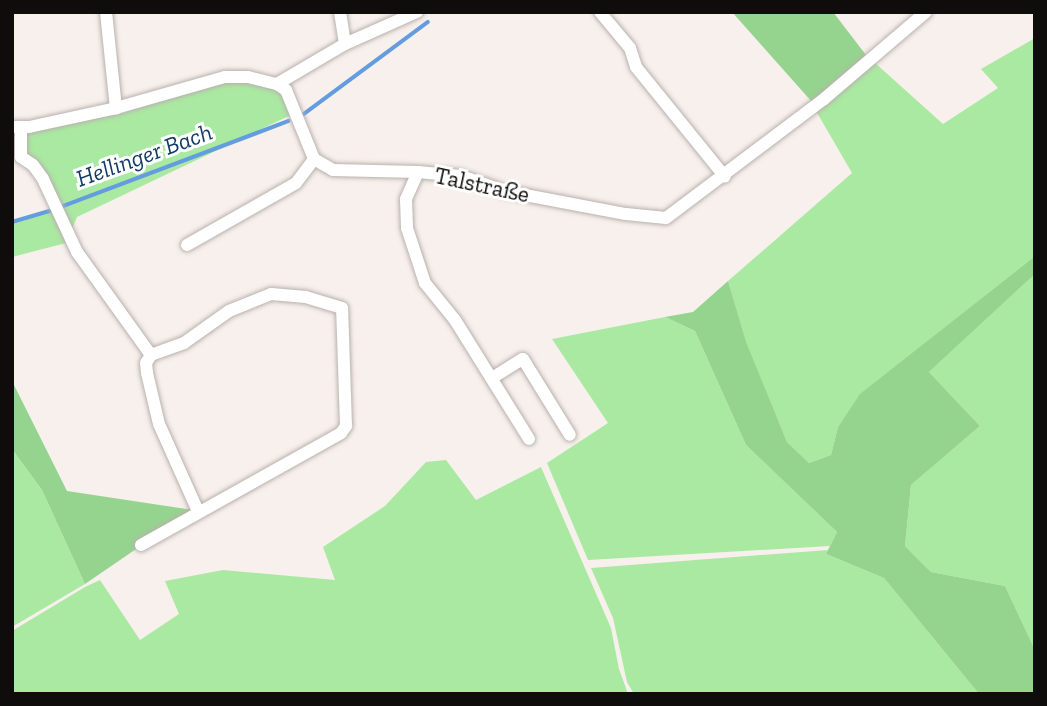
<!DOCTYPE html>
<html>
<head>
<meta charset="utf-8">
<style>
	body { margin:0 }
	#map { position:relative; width:1047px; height:706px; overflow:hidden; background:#f8f0ec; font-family:"Zilla Slab",serif }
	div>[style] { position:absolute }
	.green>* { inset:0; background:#aae9a2 }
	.forest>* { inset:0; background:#95d48e }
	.stream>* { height:3.5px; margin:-1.75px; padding:0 1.75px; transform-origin:1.75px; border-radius:1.75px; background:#649ddf }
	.roads { filter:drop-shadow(0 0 2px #b8b1ad) drop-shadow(0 0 2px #b8b1ad) }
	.minor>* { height:12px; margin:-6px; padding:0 6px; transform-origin:6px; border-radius:6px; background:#fff }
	span { translate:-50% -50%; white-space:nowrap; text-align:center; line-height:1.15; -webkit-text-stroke:6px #fff; paint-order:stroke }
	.street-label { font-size:23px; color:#0f0d0b }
	.water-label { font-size:24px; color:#133b66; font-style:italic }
	.frame { position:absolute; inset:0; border:14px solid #0f0d0b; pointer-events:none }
</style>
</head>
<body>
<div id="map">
	<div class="green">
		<div style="clip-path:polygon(1035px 38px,1035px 256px,861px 394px,838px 427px,831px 455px,809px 463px,787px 442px,746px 344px,728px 281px,852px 173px,816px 111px,874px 62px,943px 124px,998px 88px,981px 69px)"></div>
		<div style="clip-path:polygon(249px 79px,277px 87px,293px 114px,77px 217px,72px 229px,35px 161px,27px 153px,25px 131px,120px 114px,216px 83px)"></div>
		<div style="clip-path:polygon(53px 211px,66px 243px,12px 257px,12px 222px)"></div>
		<div style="clip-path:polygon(1035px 274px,1035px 650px,1005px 586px,931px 572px,905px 546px,911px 485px,980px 426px,929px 372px)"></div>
		<div style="clip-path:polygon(665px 317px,695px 331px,746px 445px,837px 532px,830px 546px,588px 560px,547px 463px,608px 423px,552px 339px)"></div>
		<div style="clip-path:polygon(12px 449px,42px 490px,85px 584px,12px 627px)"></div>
		<div style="clip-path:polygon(446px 460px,476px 500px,541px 467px,611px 628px,619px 669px,628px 694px,12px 694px,12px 631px,85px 587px,100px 580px,140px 640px,179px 614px,165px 581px,223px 570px,335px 580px,323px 547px,385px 506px,426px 462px)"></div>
		<div style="clip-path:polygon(828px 550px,826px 554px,884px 578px,979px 694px,634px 694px,627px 682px,613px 618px,591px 568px)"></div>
	</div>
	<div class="forest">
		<div style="clip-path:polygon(732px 12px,833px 12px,866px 55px,812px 102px)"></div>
		<div style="clip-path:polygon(1035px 256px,1035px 274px,929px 372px,980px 426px,911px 485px,905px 546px,931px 572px,1005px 586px,1035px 650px,1035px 694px,979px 694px,884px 578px,826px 554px,837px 532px,746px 445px,695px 331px,665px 317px,693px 312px,728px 281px,746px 342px,787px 442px,809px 463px,831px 455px,838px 427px,860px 394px)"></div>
		<div style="clip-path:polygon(12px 381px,67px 491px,193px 510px,85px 584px,42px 490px,12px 449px)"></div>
	</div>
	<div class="stream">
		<div style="left:304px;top:114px;width:154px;rotate:-36.6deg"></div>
		<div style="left:61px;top:207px;width:243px;rotate:-20.7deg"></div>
		<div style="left:12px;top:222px;width:43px;rotate:-16.3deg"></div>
	</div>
	<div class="roads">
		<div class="minor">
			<div style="left:106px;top:12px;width:97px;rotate:84.1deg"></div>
			<div style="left:340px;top:12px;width:32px;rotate:81deg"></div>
			<div style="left:600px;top:12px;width:47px;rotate:50.2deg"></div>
			<div style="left:630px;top:48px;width:20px;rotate:72deg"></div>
			<div style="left:636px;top:67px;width:141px;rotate:51deg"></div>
			<div style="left:277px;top:84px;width:79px;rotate:-30.5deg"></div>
			<div style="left:345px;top:44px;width:79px;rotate:-24deg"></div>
			<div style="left:12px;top:127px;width:17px"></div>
			<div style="left:29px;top:127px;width:89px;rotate:-12.3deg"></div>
			<div style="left:116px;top:108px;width:113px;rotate:-15.9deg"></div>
			<div style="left:225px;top:77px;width:23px"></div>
			<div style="left:248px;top:77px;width:30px;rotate:14deg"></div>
			<div style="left:277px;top:84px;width:11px;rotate:34deg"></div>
			<div style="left:286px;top:90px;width:74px;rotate:67.9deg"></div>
			<div style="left:314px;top:159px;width:22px;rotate:30deg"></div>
			<div style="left:333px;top:170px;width:85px;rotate:1.3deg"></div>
			<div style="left:418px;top:172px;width:43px;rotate:5.3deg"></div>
			<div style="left:461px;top:176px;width:46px;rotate:19.2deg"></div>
			<div style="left:504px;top:191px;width:124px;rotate:10.7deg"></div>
			<div style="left:626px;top:214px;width:40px;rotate:5.7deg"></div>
			<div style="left:666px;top:218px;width:198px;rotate:-37deg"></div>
			<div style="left:824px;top:99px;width:134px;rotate:-40.5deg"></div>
			<div style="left:21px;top:128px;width:29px;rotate:90deg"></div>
			<div style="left:21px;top:157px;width:14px;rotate:34deg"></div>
			<div style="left:33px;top:165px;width:17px;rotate:54deg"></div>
			<div style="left:43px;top:179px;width:81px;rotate:65deg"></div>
			<div style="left:77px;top:252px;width:127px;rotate:54.3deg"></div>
			<div style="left:418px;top:172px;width:30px;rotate:114deg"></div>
			<div style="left:406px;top:199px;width:29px;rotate:88deg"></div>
			<div style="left:407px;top:228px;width:58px;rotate:71.9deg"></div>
			<div style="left:425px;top:283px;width:48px;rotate:51deg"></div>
			<div style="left:455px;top:320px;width:140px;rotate:58.1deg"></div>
			<div style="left:187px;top:245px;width:125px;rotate:-29.6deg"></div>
			<div style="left:296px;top:183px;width:30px;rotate:-53deg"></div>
			<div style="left:151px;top:355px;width:9px;rotate:122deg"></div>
			<div style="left:146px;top:363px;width:10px;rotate:84deg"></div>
			<div style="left:147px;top:373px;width:52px;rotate:76.8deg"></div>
			<div style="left:159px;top:424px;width:95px;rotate:65.9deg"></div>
			<div style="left:492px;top:378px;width:36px;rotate:-32deg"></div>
			<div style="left:523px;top:359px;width:89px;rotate:58.3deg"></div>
			<div style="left:141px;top:545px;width:229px;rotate:-29.2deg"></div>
			<div style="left:341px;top:433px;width:9px;rotate:-54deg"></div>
			<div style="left:346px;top:426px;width:118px;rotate:-91.9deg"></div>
			<div style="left:342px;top:308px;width:38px;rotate:-163deg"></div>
			<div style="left:306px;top:297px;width:35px;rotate:-175deg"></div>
			<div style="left:271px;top:294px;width:45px;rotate:158deg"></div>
			<div style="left:229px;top:311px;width:55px;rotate:144.6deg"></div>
			<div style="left:184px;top:343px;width:35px;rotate:160deg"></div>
		</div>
	</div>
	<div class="street-label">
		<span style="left:482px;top:185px;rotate:12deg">Talstraße</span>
	</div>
	<div class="water-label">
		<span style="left:144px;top:155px;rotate:-20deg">Hellinger Bach</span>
	</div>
	<div class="frame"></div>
</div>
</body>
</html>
